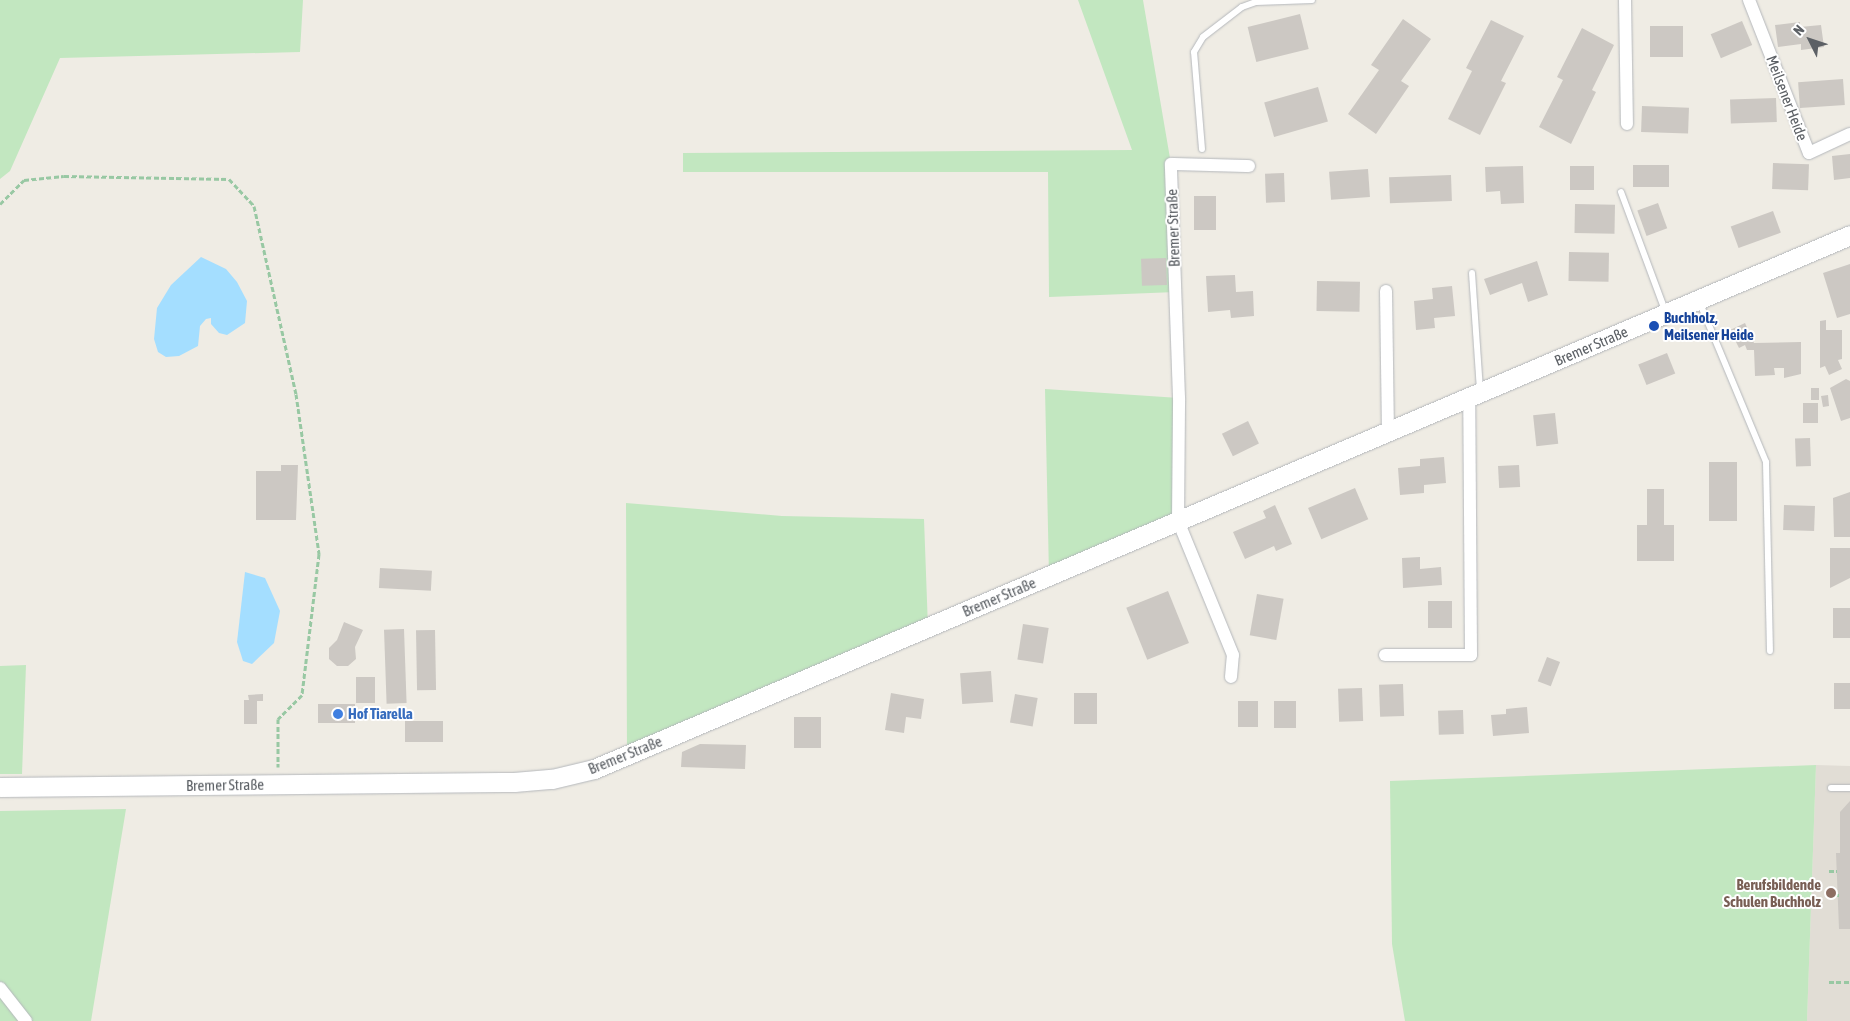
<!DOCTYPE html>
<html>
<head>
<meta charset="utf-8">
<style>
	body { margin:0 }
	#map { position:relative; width:1850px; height:1021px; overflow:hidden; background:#efece4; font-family:"Asap Condensed",sans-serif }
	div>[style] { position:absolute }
	.education>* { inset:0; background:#e1ddd5 }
	.green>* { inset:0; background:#c2e7c0 }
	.water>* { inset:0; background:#a4deff }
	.building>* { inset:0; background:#ccc8c3; transform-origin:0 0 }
	.path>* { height:3px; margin-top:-1.5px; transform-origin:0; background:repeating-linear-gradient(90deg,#98c8a3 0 5px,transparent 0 7.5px) }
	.roads { filter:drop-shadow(0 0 1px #b4b7bb) drop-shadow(0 0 1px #b4b7bb) }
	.lane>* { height:6px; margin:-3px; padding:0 3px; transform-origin:3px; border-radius:3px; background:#fff }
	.street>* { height:12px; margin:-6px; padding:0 6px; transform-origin:6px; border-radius:6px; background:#fff }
	.secondary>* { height:19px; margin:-9.5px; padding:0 9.5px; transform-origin:9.5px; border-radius:9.5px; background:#fff }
	.dots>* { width:14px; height:14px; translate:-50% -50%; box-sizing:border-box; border:2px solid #fff; border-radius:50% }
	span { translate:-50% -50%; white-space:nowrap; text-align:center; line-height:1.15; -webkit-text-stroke:4px #fff; paint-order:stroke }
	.street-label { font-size:15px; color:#5c6065 }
	.transit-label { font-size:15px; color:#164399; font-weight:700 }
	.left { translate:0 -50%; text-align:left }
	.shop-label { font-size:15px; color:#366cbe; font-weight:700 }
	.education-label { font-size:15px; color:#785e54; font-weight:700 }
	.right { translate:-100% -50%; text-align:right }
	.north { position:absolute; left:1785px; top:15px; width:50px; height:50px; -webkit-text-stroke:4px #fff; paint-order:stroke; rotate:311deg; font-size:14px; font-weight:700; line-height:20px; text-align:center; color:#5c6065 }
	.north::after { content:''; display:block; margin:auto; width:18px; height:22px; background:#5c6065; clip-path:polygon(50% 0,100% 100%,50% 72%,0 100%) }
</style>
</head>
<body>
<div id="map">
	<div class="education">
		<div style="clip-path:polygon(1816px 765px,1850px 766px,1850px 1021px,1807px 1021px)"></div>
	</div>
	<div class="green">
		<div style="clip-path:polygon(0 0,303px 0,300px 52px,60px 58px,10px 171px,0 179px)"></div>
		<div style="clip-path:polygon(1078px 0,1143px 0,1171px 164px,1176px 292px,1049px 297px,1048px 172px,683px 172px,683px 153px,1132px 150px)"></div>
		<div style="clip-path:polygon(1045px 389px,1179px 398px,1178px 521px,1049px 575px)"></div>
		<div style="clip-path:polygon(626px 503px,782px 516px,924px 519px,928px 628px,627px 755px)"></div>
		<div style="clip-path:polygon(26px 665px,22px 774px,0 774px,0 666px)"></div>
		<div style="clip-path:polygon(1816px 765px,1807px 1021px,1405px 1021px,1392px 944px,1390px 781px)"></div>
		<div style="clip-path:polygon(126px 809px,91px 1021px,0 1021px,0 811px)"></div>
	</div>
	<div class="water">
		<div style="clip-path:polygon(201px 257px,226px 269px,237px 282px,247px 301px,245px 323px,227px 335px,219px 333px,211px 324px,211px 318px,206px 319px,200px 326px,198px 346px,179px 356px,166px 357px,158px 352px,154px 339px,157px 308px,171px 285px)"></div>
		<div style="clip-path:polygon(245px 572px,265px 578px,280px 611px,274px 643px,252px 664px,243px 661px,237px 642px)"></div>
	</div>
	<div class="building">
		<div style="left:1300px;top:14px;width:36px;height:54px;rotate:76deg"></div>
		<div style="clip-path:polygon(1403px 19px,1431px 39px,1401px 81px,1409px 86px,1376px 134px,1348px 114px,1379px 70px,1371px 65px)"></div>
		<div style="clip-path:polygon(1491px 20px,1524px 36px,1501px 81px,1506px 83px,1480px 135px,1448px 119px,1472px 71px,1466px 68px)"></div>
		<div style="left:1742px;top:21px;width:26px;height:34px;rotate:67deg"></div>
		<div style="clip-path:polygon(1800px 22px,1800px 27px,1821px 25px,1824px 47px,1801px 50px,1801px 44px,1778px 47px,1775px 25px)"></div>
		<div style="left:1650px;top:26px;width:33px;height:31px"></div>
		<div style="clip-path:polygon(1582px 28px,1614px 45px,1592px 90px,1596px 92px,1571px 144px,1539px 127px,1563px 80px,1557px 77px)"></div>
		<div style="left:1843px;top:79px;width:26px;height:45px;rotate:86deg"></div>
		<div style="left:1318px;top:87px;width:36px;height:56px;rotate:74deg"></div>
		<div style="left:1776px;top:98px;width:24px;height:46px;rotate:88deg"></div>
		<div style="left:1642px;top:106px;width:47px;height:26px;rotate:2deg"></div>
		<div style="clip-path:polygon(1850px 154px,1850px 178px,1834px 180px,1832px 156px)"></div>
		<div style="left:1773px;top:163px;width:36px;height:26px;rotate:2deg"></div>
		<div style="left:1633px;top:165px;width:36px;height:22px"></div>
		<div style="clip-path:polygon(1523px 166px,1524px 203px,1501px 204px,1500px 191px,1486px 192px,1485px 167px)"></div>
		<div style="left:1570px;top:166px;width:24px;height:24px"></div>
		<div style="left:1368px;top:169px;width:28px;height:39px;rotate:86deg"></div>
		<div style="left:1284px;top:173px;width:29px;height:19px;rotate:88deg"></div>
		<div style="left:1451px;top:175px;width:26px;height:62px;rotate:88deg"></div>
		<div style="left:1194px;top:196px;width:22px;height:34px"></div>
		<div style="left:1658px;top:203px;width:27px;height:22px;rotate:70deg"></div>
		<div style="left:1575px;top:204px;width:40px;height:29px;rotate:1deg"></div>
		<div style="left:1773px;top:211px;width:23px;height:45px;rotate:70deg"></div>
		<div style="left:1569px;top:252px;width:40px;height:29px;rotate:1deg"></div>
		<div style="left:1166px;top:258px;width:27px;height:25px;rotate:88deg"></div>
		<div style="clip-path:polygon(1537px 261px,1548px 295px,1528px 302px,1522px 283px,1490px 295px,1484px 279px)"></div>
		<div style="clip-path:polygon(1850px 264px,1850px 314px,1837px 318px,1823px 273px)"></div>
		<div style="clip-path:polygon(1235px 275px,1236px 292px,1253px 291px,1254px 316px,1231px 318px,1230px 310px,1208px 312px,1206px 276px)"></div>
		<div style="left:1317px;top:281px;width:43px;height:30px;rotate:1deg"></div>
		<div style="clip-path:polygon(1452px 286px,1455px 316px,1434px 318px,1435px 328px,1416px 330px,1414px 301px,1433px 299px,1432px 288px)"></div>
		<div style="clip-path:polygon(1826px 320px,1826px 330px,1842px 330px,1842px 359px,1838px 360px,1842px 369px,1829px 375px,1825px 366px,1820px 368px,1820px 321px)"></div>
		<div style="clip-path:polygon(1745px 323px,1754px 343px,1801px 342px,1801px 374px,1784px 378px,1784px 368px,1774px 368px,1775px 375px,1755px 376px,1754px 350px,1747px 350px,1745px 345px,1739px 348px,1730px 330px)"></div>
		<div style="left:1667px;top:353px;width:22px;height:31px;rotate:68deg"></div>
		<div style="clip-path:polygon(1846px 379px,1850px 381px,1850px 418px,1841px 421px,1830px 388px)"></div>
		<div style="left:1811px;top:388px;width:8px;height:12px"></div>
		<div style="clip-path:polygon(1828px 395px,1829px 406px,1823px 407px,1821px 396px)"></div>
		<div style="left:1803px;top:403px;width:15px;height:20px"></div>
		<div style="left:1555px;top:413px;width:31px;height:22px;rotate:84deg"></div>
		<div style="left:1248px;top:421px;width:25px;height:29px;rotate:64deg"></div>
		<div style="left:1810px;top:438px;width:28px;height:15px;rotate:88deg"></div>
		<div style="clip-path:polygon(1444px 457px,1446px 483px,1424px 485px,1424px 493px,1400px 495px,1398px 468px,1420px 466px,1420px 459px)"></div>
		<div style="left:1709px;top:462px;width:28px;height:59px"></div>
		<div style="clip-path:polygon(281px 465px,298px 465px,296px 520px,256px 520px,256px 471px,281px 471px)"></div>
		<div style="left:1519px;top:465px;width:22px;height:21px;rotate:87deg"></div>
		<div style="left:1355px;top:488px;width:34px;height:51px;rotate:67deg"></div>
		<div style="clip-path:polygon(1647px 489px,1664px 489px,1664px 525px,1674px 525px,1674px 561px,1637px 561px,1637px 525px,1647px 525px)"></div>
		<div style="clip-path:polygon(1850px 492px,1850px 537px,1834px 537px,1833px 498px)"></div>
		<div style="clip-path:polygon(1275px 505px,1292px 544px,1276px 551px,1274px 546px,1245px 559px,1233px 532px,1266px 518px,1263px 511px)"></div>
		<div style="left:1784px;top:505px;width:31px;height:25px;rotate:2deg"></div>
		<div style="clip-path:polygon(1830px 548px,1850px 548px,1850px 578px,1830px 588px)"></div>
		<div style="clip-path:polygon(1420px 557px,1420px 569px,1441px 567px,1442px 585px,1403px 588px,1402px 558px)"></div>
		<div style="left:380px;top:568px;width:52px;height:20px;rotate:3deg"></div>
		<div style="left:1168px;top:591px;width:56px;height:45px;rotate:68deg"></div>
		<div style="left:1257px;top:594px;width:27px;height:42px;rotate:10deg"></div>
		<div style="left:1428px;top:601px;width:24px;height:27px"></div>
		<div style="left:1850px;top:608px;width:30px;height:17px;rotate:90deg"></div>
		<div style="clip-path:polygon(344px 622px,363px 630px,355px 647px,356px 659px,348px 666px,337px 666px,329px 659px,329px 648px,337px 640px)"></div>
		<div style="left:1023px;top:624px;width:26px;height:36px;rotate:9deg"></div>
		<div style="left:404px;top:629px;width:74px;height:20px;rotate:88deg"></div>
		<div style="left:435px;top:630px;width:60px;height:19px;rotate:89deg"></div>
		<div style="left:1547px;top:657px;width:14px;height:26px;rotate:21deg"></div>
		<div style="left:991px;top:671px;width:31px;height:31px;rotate:86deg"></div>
		<div style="left:356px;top:677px;width:19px;height:26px"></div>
		<div style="left:1850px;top:683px;width:26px;height:16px;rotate:90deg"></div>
		<div style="left:1403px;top:684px;width:32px;height:24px;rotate:88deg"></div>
		<div style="left:1362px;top:688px;width:33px;height:24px;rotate:88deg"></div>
		<div style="clip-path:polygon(891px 693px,924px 699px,921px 719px,906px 717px,904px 733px,885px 730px)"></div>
		<div style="left:1074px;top:693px;width:23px;height:31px"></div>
		<div style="clip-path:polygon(263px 694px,263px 701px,257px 701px,257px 724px,244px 724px,244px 700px,249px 700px,248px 695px)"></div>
		<div style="left:1015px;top:694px;width:23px;height:29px;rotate:10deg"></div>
		<div style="left:1258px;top:701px;width:26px;height:20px;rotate:90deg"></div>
		<div style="left:1296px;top:701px;width:27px;height:22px;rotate:90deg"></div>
		<div style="left:355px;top:704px;width:19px;height:37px;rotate:90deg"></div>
		<div style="clip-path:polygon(1527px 707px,1529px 733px,1493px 736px,1491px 715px,1506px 714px,1506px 709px)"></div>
		<div style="left:1463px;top:710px;width:24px;height:25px;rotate:88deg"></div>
		<div style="left:794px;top:717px;width:27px;height:31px"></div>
		<div style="left:443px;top:721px;width:21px;height:38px;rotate:90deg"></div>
		<div style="clip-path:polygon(700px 744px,746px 745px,745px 769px,681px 767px,682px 752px)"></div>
		<div style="clip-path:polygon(1850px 801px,1850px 929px,1839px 929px,1836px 853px,1840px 853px,1840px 812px)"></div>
	</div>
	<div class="path">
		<div style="left:0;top:204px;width:34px;rotate:-45deg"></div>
		<div style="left:24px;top:180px;width:40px;rotate:-5.7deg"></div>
		<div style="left:64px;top:176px;width:165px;rotate:1deg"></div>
		<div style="left:229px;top:179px;width:37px;rotate:47deg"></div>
		<div style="left:254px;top:206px;width:193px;rotate:77.4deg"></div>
		<div style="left:296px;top:394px;width:162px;rotate:81.8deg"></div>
		<div style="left:319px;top:554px;width:142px;rotate:96.9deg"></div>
		<div style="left:302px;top:695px;width:34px;rotate:135deg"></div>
		<div style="left:278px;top:719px;width:48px;rotate:90deg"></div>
		<div style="left:1829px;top:871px;width:8px"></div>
		<div style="left:1829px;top:895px;width:10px"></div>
		<div style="left:1829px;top:982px;width:21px"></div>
	</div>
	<div class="roads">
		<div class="lane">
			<div style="left:1202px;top:149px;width:97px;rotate:-94.7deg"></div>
			<div style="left:1194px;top:52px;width:17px;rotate:-59deg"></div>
			<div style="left:1203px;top:37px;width:49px;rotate:-37.6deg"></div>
			<div style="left:1242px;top:7px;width:15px;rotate:-20deg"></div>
			<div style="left:1256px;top:2px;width:56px;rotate:-2deg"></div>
			<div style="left:1621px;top:192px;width:126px;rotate:69.6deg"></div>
			<div style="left:1472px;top:273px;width:116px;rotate:86.1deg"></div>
			<div style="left:1699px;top:301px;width:174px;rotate:67.4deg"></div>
			<div style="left:1766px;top:462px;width:189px;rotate:88.8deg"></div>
			<div style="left:1831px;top:788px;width:19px"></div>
		</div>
		<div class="street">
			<div style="left:1625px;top:0;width:124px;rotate:89.1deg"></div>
			<div style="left:1749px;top:0;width:164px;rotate:68.6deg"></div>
			<div style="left:1809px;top:153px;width:45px;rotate:-24.9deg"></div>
			<div style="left:1386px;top:291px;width:141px;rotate:89.2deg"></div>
			<div style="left:1385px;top:655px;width:86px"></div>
			<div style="left:1471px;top:655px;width:257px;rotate:-90.4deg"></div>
			<div style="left:1231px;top:677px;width:22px;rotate:-85deg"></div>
			<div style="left:1233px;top:655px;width:145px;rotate:-112.3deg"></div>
			<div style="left:1178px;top:521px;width:123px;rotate:-89.5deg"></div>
			<div style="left:1179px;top:398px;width:234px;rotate:-92deg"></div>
			<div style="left:1171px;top:164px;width:78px;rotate:1.5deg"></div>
			<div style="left:0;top:988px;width:42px;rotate:51.8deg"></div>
		</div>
		<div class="secondary">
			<div style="left:0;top:787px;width:514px;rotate:-0.56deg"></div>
			<div style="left:514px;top:782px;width:38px;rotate:-5deg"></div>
			<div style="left:552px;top:779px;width:43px;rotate:-13.4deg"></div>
			<div style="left:594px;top:769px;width:1365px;rotate:-23.03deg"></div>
		</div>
	</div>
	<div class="dots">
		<div style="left:1654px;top:326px;background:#1a4fb4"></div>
		<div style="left:338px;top:714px;background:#3f7fe0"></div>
		<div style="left:1831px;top:893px;background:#8d6e63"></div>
	</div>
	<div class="street-label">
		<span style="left:1787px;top:98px;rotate:69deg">Meilsener Heide</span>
		<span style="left:1173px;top:228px;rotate:-92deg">Bremer Straße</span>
		<span style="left:1591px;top:346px;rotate:-23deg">Bremer Straße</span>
		<span style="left:999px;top:597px;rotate:-23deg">Bremer Straße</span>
		<span style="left:625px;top:755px;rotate:-22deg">Bremer Straße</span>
		<span style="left:225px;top:785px;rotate:-1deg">Bremer Straße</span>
	</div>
	<div class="transit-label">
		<span class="left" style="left:1664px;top:326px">Buchholz,<br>Meilsener Heide</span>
	</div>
	<div class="shop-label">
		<span class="left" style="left:348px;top:714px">Hof Tiarella</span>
	</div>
	<div class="education-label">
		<span class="right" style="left:1821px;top:893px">Berufsbildende<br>Schulen Buchholz</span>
	</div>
	<div class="north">N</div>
</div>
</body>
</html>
